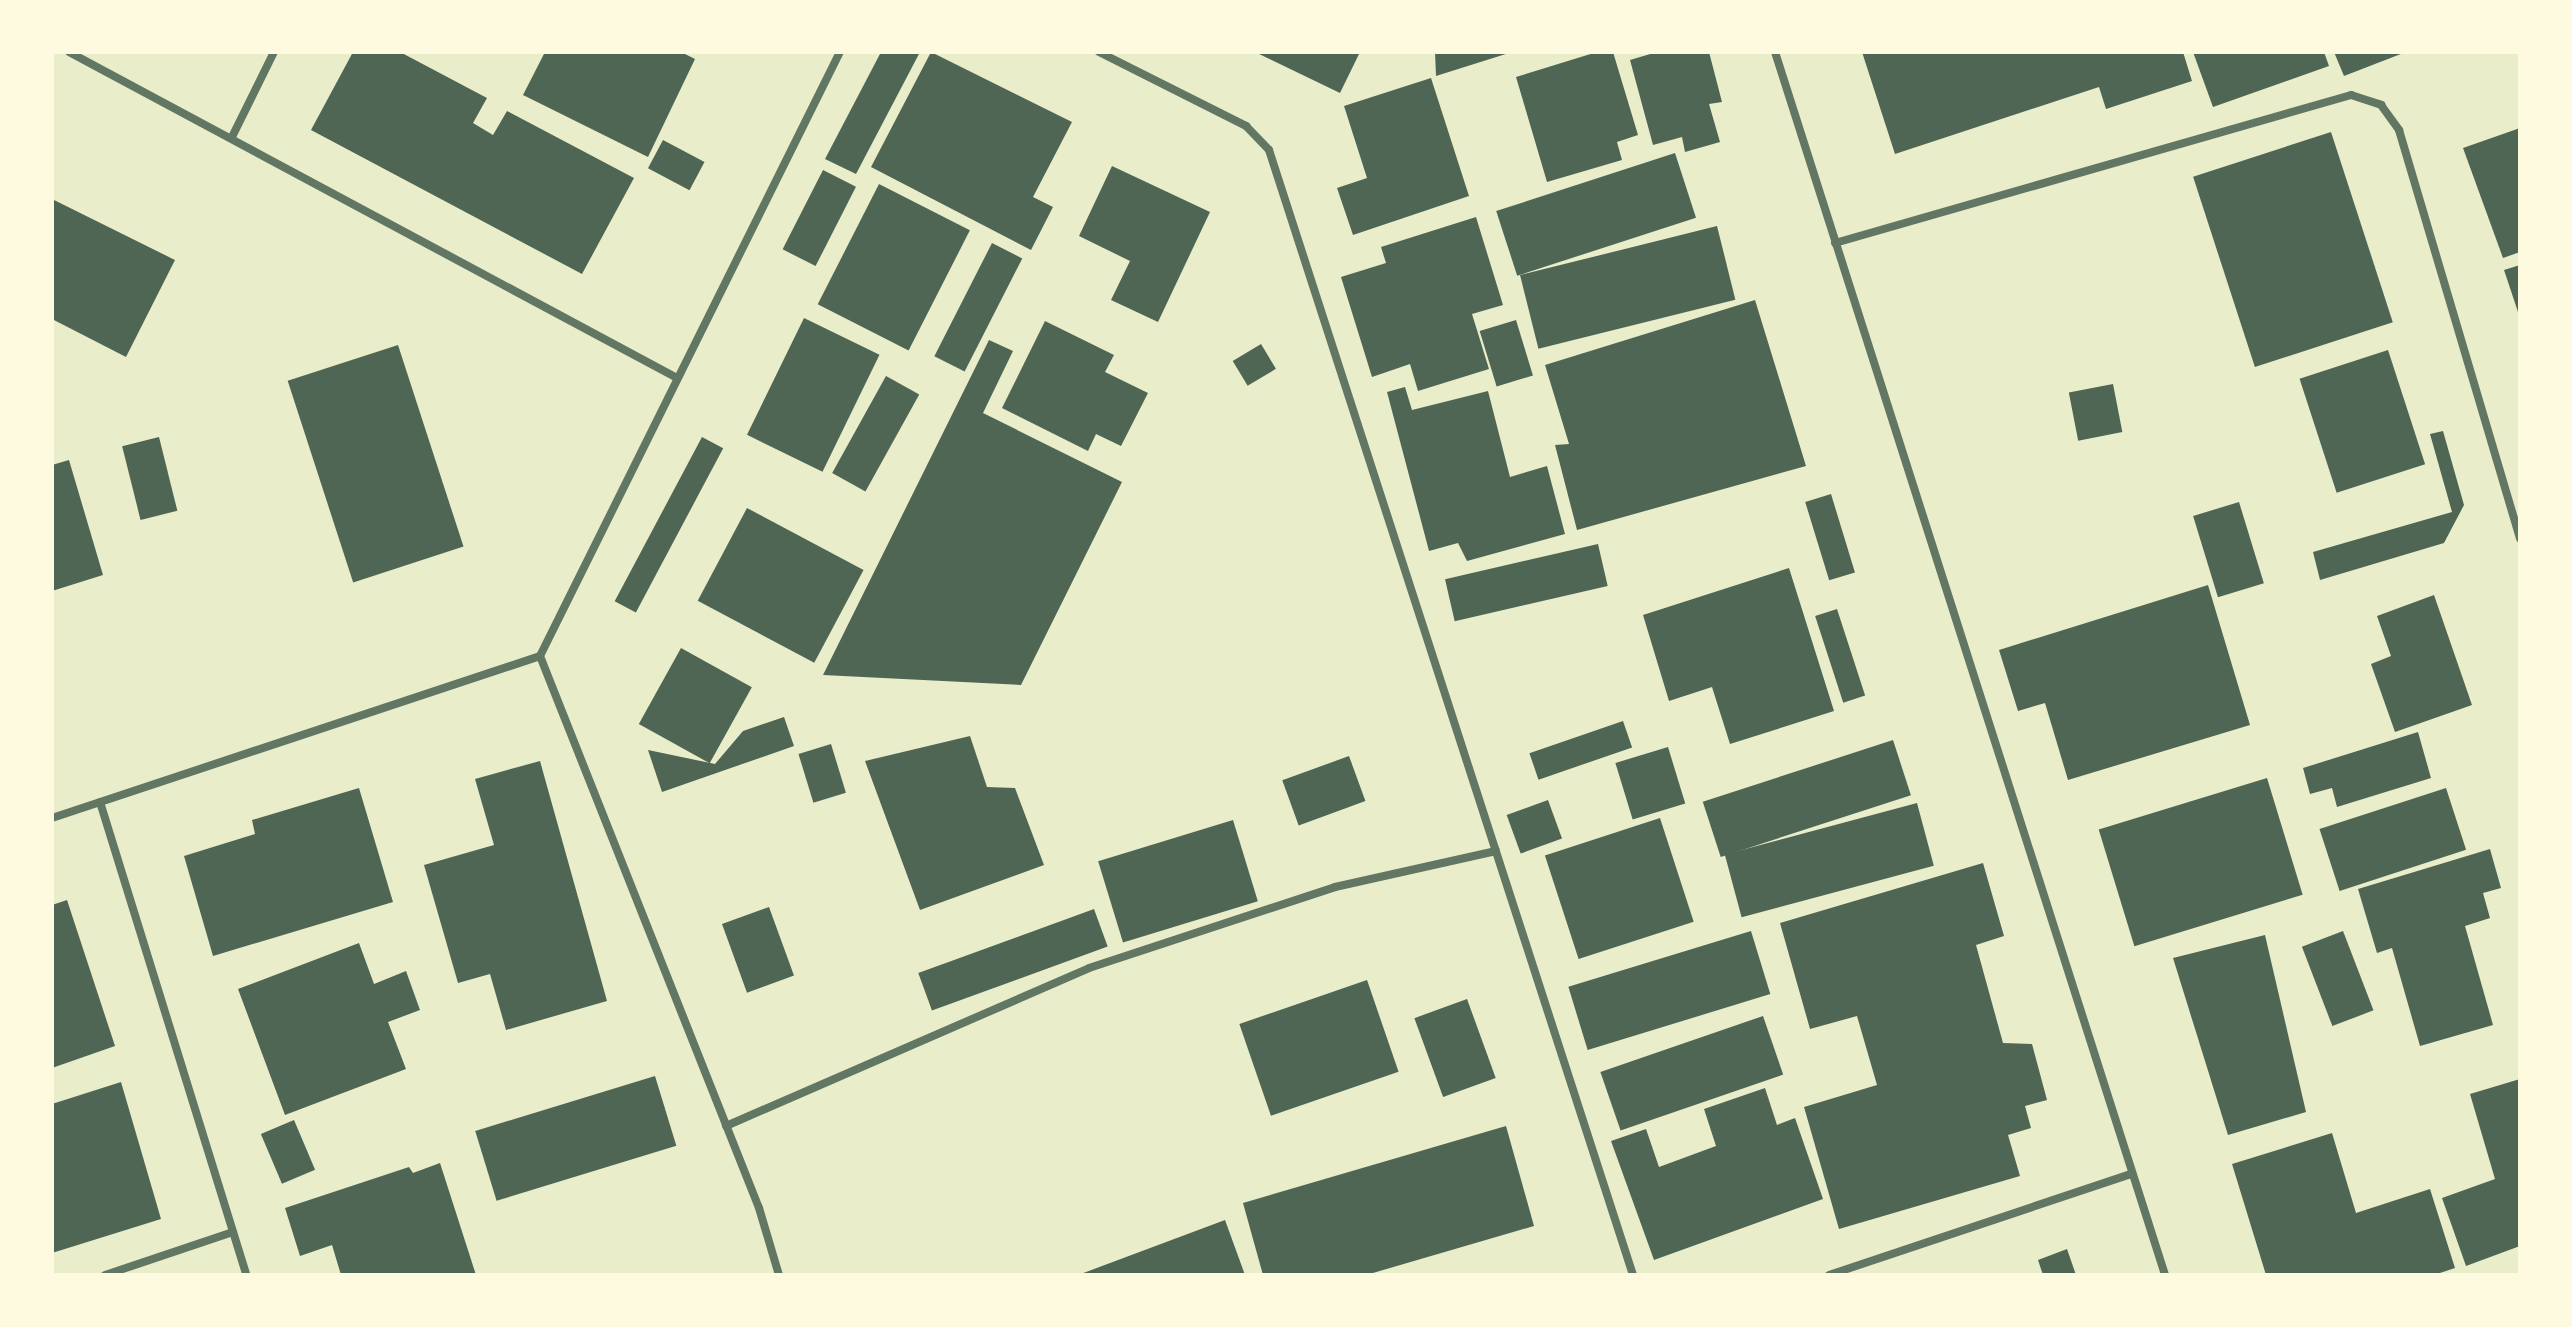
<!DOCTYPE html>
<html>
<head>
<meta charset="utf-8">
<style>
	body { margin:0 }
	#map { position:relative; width:2572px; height:1327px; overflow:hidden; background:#e9edc9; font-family:Helvetica,sans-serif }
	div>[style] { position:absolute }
	.building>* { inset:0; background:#4f6655; transform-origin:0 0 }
	.minor>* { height:8px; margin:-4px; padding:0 4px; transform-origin:4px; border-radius:4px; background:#617663 }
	span { translate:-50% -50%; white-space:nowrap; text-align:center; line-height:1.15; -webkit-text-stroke:8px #fefae0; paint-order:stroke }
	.frame { position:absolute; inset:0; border:54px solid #fefae0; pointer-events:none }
</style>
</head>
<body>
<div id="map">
	<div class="building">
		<div style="clip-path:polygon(353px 52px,400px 52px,487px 98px,473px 123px,493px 135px,507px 111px,634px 178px,582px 274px,311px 130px)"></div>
		<div style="clip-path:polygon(545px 52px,681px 52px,695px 59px,648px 157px,523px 95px)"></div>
		<div style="clip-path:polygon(881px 52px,920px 52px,856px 174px,825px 159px)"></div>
		<div style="clip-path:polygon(931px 52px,1072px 122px,1033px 197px,1053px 207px,1031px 250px,871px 167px)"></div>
		<div style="clip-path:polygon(1255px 52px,1360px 52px,1340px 93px)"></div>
		<div style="clip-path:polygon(1435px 52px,1509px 52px,1509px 53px,1436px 76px)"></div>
		<div style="clip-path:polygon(1597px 52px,1613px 52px,1638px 135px,1617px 142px,1622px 160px,1547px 182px,1516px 77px)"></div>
		<div style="clip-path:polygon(1657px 52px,1709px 52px,1722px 102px,1709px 104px,1720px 142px,1685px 152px,1682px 137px,1653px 145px,1630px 60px)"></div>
		<div style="clip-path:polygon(1862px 52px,2183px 52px,2192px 81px,2106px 109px,2099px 87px,1895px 154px)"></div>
		<div style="clip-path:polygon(2193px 52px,2324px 52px,2329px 66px,2213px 107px)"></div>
		<div style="clip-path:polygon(2334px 52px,2406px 52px,2344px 76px)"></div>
		<div style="clip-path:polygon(1431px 78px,1469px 196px,1353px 235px,1337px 188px,1367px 178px,1344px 106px)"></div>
		<div style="clip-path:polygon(2520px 128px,2520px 252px,2503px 258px,2463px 148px)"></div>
		<div style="left:2331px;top:132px;width:200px;height:145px;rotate:72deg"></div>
		<div style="left:663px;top:140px;width:47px;height:32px;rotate:28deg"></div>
		<div style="left:1675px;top:153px;width:68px;height:188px;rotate:72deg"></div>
		<div style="clip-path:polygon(1112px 166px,1210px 212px,1158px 322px,1111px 300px,1130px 261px,1079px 236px)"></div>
		<div style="left:823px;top:170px;width:37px;height:89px;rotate:27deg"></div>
		<div style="left:879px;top:184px;width:102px;height:135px;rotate:27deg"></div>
		<div style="clip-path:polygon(52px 199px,175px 260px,126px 357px,52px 319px)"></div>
		<div style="clip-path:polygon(1476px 217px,1503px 305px,1472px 314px,1489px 369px,1418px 391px,1410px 364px,1372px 377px,1341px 277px,1386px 263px,1381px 247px)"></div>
		<div style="left:1717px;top:226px;width:76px;height:203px;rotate:76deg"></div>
		<div style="left:992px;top:243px;width:34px;height:127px;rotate:27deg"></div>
		<div style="clip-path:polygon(2520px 265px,2520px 315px,2519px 315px,2504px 270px)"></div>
		<div style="clip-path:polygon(1755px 300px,1806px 466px,1577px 530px,1555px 445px,1569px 444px,1545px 365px)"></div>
		<div style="left:804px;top:318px;width:84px;height:130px;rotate:26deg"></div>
		<div style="left:1516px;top:320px;width:58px;height:38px;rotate:73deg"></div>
		<div style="clip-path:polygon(1045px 321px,1114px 355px,1105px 372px,1148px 393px,1121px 446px,1096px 434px,1088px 451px,1002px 408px)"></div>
		<div style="clip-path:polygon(989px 340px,1013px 351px,983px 413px,1122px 482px,1021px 685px,823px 675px)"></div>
		<div style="left:1261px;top:344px;width:29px;height:33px;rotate:59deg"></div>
		<div style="left:398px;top:345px;width:212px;height:116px;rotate:72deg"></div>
		<div style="left:2388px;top:350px;width:120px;height:93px;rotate:72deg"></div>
		<div style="left:886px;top:376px;width:38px;height:111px;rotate:29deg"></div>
		<div style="left:2113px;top:384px;width:49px;height:45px;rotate:79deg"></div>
		<div style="clip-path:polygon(1405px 387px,1412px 410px,1488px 391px,1510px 477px,1547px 466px,1565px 534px,1467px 561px,1458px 543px,1429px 551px,1387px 392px)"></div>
		<div style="clip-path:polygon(2443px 431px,2464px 505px,2444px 543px,2320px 580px,2313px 552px,2452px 512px,2430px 434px)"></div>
		<div style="left:159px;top:437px;width:76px;height:38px;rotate:76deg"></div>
		<div style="left:702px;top:437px;width:24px;height:186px;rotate:28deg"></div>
		<div style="clip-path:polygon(69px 460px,103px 575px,52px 591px,52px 465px)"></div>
		<div style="left:1831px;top:494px;width:82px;height:27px;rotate:73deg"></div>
		<div style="left:2239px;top:502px;width:85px;height:48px;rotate:73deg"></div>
		<div style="left:747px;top:508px;width:132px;height:105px;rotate:28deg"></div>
		<div style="left:1598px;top:544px;width:43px;height:157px;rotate:77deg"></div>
		<div style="clip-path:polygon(1789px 568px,1834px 711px,1730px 744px,1712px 687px,1669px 701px,1643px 615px)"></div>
		<div style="clip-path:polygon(2208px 585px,2250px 725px,2068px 780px,2045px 703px,2018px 711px,1999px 650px)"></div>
		<div style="clip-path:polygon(2434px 595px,2472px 705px,2395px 732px,2371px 664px,2391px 656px,2377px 616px)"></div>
		<div style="left:1837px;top:609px;width:91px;height:23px;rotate:72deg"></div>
		<div style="left:681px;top:648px;width:81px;height:87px;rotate:29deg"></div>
		<div style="clip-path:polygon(784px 717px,794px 746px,662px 792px,648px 750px,715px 764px,743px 731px)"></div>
		<div style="left:1623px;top:721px;width:28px;height:99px;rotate:71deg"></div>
		<div style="clip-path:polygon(2418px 732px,2431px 778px,2337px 807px,2332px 788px,2310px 794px,2303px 768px)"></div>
		<div style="clip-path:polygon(970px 736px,987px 787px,1015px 788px,1044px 865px,920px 910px,865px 761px)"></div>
		<div style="left:1893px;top:740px;width:58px;height:200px;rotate:72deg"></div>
		<div style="left:831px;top:744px;width:51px;height:34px;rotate:73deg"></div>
		<div style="left:1668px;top:747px;width:59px;height:55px;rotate:73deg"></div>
		<div style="left:1349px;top:756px;width:48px;height:71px;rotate:70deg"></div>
		<div style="clip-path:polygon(540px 761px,607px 1001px,506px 1030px,490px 974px,458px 983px,424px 865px,494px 845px,475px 779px)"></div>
		<div style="left:2267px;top:778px;width:122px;height:176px;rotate:73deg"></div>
		<div style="clip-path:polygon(359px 788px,393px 902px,213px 956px,184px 856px,255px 834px,252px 820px)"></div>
		<div style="left:2446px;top:788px;width:65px;height:133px;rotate:72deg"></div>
		<div style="left:1548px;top:800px;width:41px;height:44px;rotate:70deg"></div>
		<div style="left:1917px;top:803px;width:65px;height:199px;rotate:75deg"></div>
		<div style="left:1660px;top:818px;width:109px;height:121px;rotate:72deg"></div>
		<div style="left:1233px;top:820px;width:85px;height:141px;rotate:73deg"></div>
		<div style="clip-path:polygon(2490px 849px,2501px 888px,2483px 893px,2490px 918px,2465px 926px,2493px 1025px,2420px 1046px,2392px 948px,2377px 953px,2358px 889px)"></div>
		<div style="clip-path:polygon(1983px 863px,2004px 936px,1976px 945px,2003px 1043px,2032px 1044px,2047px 1100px,2025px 1106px,2031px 1128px,2008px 1135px,2020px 1176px,1839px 1229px,1804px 1107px,1877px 1085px,1857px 1016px,1810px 1029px,1780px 923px)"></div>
		<div style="clip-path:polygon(67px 900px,115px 1046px,52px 1068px,52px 905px)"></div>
		<div style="left:769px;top:907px;width:73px;height:50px;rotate:70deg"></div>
		<div style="left:1094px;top:909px;width:40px;height:187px;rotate:70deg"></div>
		<div style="left:1751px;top:931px;width:66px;height:191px;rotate:73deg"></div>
		<div style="left:2343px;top:931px;width:85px;height:44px;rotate:69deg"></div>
		<div style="clip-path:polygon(2265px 935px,2306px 1112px,2228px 1135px,2173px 958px)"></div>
		<div style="clip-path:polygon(359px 943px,374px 984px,406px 971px,420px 1010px,388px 1022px,406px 1069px,285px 1115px,238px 989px)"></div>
		<div style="left:1367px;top:980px;width:97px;height:135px;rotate:71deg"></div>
		<div style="left:1467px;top:999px;width:84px;height:56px;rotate:70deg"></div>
		<div style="left:1763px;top:1016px;width:62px;height:172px;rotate:71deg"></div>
		<div style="left:655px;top:1076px;width:73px;height:188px;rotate:73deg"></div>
		<div style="clip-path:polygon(2520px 1079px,2520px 1246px,2466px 1266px,2442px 1198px,2495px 1179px,2470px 1094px)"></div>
		<div style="clip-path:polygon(121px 1082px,161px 1219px,52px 1253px,52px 1104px)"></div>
		<div style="clip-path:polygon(1765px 1088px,1777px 1125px,1795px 1118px,1823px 1199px,1654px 1260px,1611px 1141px,1646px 1129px,1659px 1167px,1716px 1146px,1704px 1109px)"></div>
		<div style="left:294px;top:1120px;width:54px;height:36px;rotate:67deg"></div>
		<div style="clip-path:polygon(1506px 1126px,1534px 1226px,1366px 1275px,1263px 1275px,1243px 1203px)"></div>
		<div style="clip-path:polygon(2332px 1133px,2356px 1213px,2430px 1189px,2455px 1268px,2434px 1275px,2266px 1275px,2232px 1164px)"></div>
		<div style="clip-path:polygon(440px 1163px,476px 1275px,341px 1275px,332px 1245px,300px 1256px,285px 1208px,409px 1167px,413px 1173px)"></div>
		<div style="clip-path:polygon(1225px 1220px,1245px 1275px,1078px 1275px)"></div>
		<div style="clip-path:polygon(2067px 1249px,2076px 1275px,2043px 1275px,2038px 1260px)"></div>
	</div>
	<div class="minor">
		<div style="left:69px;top:52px;width:690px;rotate:28.2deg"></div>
		<div style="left:1099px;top:52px;width:165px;rotate:26.7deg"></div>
		<div style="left:1246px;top:126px;width:33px;rotate:46deg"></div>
		<div style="left:1269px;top:150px;width:1182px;rotate:72.07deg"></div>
		<div style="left:1775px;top:52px;width:1284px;rotate:72.31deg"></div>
		<div style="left:232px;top:137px;width:95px;rotate:-63.7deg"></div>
		<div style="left:1835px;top:243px;width:537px;rotate:-16deg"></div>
		<div style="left:2351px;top:95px;width:32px;rotate:18deg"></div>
		<div style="left:2381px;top:105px;width:31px;rotate:54deg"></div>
		<div style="left:2399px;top:130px;width:426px;rotate:73.5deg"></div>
		<div style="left:540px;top:656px;width:594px;rotate:68.36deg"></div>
		<div style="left:759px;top:1208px;width:70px;rotate:73.4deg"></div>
		<div style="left:100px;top:802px;width:495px;rotate:72.8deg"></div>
		<div style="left:52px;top:818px;width:514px;rotate:-18.36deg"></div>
		<div style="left:540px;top:656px;width:674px;rotate:-63.59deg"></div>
		<div style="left:726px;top:1126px;width:396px;rotate:-23.5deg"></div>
		<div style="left:1089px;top:968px;width:259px;rotate:-18.2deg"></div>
		<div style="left:1335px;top:887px;width:165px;rotate:-12.6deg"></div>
		<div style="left:105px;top:1275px;width:135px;rotate:-18.6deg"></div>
		<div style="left:1829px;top:1275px;width:318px;rotate:-18.5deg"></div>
	</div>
	<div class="frame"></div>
</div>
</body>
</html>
